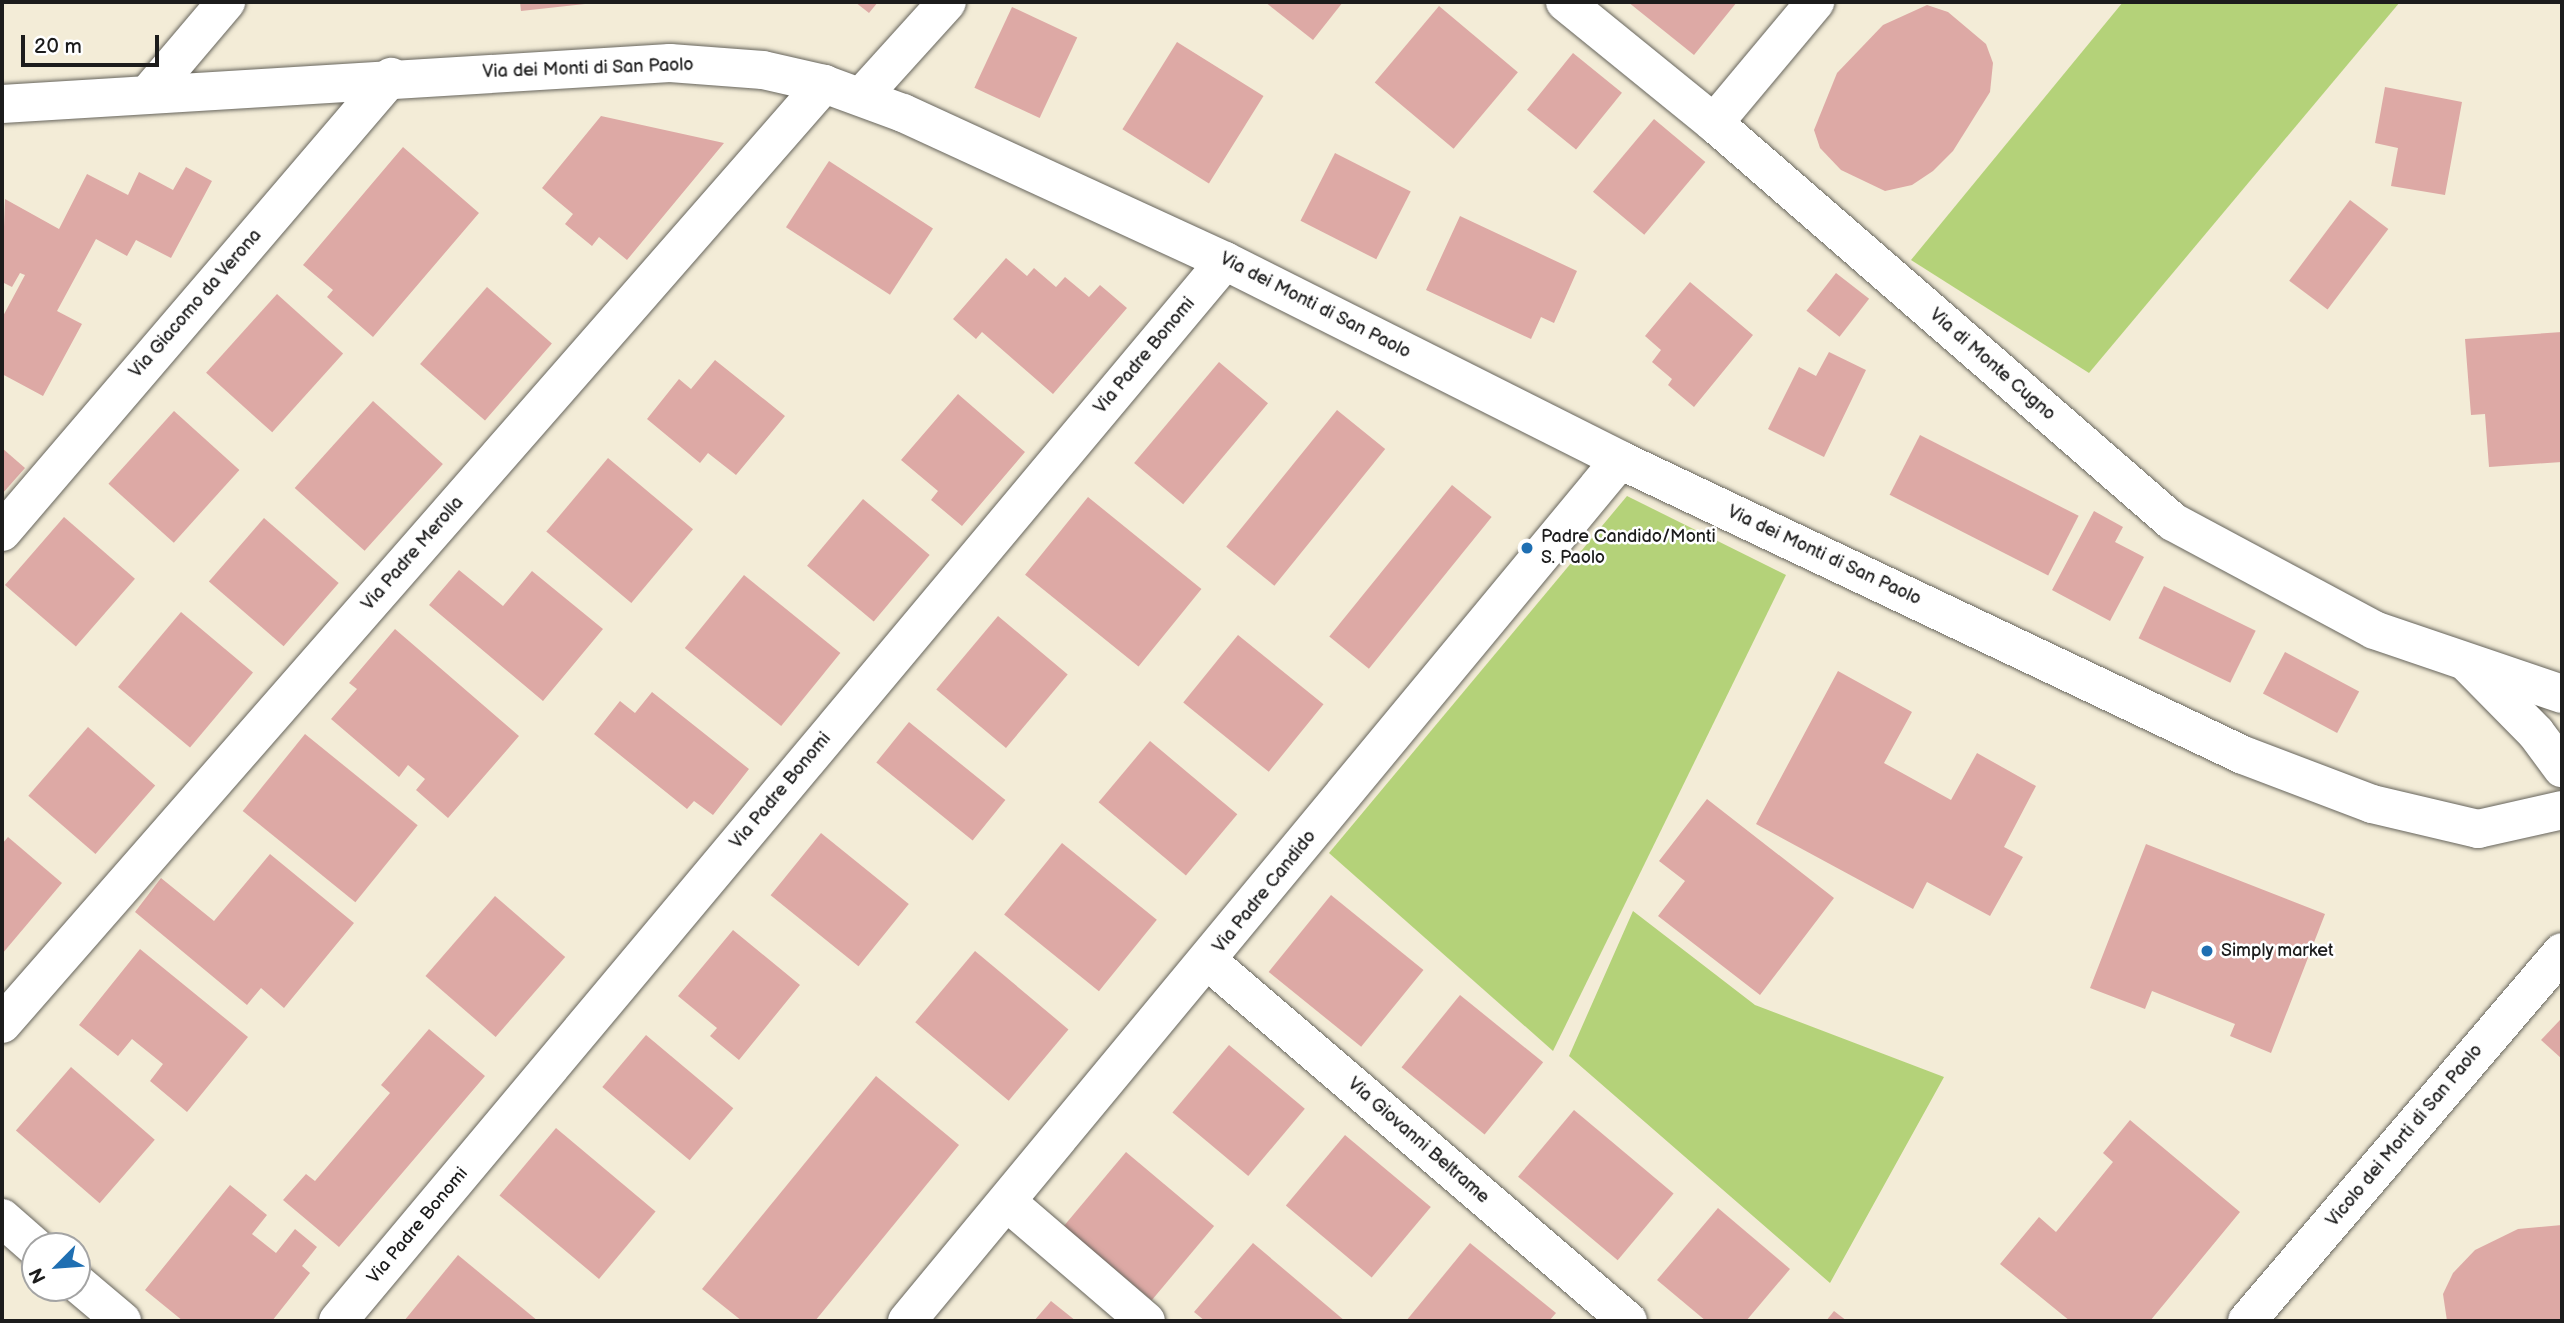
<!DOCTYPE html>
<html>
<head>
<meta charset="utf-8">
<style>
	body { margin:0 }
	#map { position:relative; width:2564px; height:1323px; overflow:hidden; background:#f3ecd7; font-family:"Balsamiq Sans",sans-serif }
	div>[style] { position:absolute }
	.green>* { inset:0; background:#b4d279 }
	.building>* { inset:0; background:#dda9a5; transform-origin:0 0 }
	.roads { filter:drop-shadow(0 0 2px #67655d) drop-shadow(0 0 2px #67655d) }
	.street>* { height:38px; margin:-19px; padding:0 19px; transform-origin:19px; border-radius:19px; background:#fff }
	.dots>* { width:19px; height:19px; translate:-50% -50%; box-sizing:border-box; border:4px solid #fff; border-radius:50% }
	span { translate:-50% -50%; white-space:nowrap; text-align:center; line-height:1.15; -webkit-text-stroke:5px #fff; paint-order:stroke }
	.street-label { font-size:18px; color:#1c1c1c }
	.poi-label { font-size:18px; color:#1c1c1c }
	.left { translate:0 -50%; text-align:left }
	.frame { position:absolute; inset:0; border:4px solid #1c1c1c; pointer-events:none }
	.north { position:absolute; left:21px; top:1232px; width:70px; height:70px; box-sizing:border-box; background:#fff; border:2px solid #a4a4a4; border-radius:50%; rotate:245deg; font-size:19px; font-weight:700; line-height:28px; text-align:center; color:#1c1c1c }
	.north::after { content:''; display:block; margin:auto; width:24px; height:32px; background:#1f6fb2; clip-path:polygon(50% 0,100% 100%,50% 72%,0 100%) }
	.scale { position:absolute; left:21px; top:35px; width:138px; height:32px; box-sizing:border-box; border:4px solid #1c1c1c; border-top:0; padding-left:9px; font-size:21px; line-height:24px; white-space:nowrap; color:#1c1c1c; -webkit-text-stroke:5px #fff; paint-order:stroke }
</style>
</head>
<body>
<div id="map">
	<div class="green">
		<div style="clip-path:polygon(2123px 2px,2400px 2px,2089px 373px,1911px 260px)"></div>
		<div style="clip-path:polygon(1627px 496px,1786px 575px,1553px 1051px,1329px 853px)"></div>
		<div style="clip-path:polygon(1633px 911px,1755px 1005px,1944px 1077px,1830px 1283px,1569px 1056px)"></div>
	</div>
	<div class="building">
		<div style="clip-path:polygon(520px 2px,584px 2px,585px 4px,521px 11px)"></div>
		<div style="clip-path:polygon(855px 2px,878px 2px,869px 13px)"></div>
		<div style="clip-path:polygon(1265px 2px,1343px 2px,1313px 40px)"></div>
		<div style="clip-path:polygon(1628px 2px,1737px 2px,1694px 55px)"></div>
		<div style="clip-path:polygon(1927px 5px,1948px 12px,1986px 44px,1993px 63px,1990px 92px,1953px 151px,1933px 171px,1912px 185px,1885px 191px,1841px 170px,1820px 148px,1814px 130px,1837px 73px,1883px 25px)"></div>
		<div style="left:1439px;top:6px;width:103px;height:100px;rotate:40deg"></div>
		<div style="left:1012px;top:7px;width:72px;height:89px;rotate:25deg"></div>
		<div style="left:1177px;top:42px;width:102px;height:103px;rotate:32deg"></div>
		<div style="left:1573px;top:53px;width:63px;height:73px;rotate:39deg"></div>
		<div style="clip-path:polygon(2385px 87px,2462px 102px,2445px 195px,2391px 186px,2398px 148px,2375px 143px)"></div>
		<div style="clip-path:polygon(601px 116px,724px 143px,627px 260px,599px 237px,592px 246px,565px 224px,573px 214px,542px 188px)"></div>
		<div style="left:1654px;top:119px;width:67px;height:95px;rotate:40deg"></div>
		<div style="clip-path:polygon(403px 147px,479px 213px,373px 337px,327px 297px,333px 290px,303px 265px)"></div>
		<div style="left:1335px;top:153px;width:85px;height:76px;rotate:27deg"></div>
		<div style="left:829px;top:161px;width:124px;height:79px;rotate:33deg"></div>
		<div style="clip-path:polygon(186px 167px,212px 181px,171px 258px,136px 240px,127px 256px,96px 239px,57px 311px,82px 324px,43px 396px,2px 374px,2px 318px,25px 275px,20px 273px,12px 287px,2px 282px,5px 199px,59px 229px,87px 174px,128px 195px,139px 172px,173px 190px)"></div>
		<div style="left:2350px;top:200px;width:48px;height:101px;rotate:37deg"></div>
		<div style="clip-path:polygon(1460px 216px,1577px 271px,1554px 323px,1541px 317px,1531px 339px,1426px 290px)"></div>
		<div style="clip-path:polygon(1006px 258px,1027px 276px,1034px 268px,1056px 287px,1065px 277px,1089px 297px,1100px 285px,1127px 308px,1053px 394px,982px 332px,976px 339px,953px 319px)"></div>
		<div style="left:1836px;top:273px;width:42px;height:48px;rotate:38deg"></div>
		<div style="clip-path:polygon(1690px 282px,1753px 335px,1694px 407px,1668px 385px,1672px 379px,1652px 362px,1661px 350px,1645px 336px)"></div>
		<div style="left:487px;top:287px;width:86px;height:102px;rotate:41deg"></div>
		<div style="left:277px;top:294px;width:89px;height:106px;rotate:42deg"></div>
		<div style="clip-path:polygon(2562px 332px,2562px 462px,2489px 467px,2485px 414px,2471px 415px,2465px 339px)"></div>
		<div style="clip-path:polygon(1829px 352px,1866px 370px,1824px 457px,1768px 429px,1799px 367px,1816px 376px)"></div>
		<div style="clip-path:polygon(715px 360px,785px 416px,736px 475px,708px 453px,700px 463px,647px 419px,679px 379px,691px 389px)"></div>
		<div style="left:1219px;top:362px;width:64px;height:132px;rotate:40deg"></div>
		<div style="clip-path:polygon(958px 394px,1025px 452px,962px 526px,931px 500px,938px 491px,901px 460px)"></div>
		<div style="left:373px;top:401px;width:94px;height:117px;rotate:42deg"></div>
		<div style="left:1337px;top:410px;width:62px;height:176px;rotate:39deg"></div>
		<div style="left:174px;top:411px;width:88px;height:98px;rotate:42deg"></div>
		<div style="left:1920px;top:435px;width:178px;height:67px;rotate:27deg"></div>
		<div style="clip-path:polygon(2px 448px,25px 468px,2px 494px)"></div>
		<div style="left:608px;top:458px;width:111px;height:96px;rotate:40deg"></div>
		<div style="left:1452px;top:485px;width:51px;height:195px;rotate:39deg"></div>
		<div style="left:1088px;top:497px;width:146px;height:100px;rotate:39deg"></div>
		<div style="left:863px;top:499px;width:87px;height:87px;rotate:40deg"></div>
		<div style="clip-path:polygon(2094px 511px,2123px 527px,2115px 542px,2144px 557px,2110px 621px,2052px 590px)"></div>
		<div style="left:64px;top:517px;width:94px;height:90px;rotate:41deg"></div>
		<div style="left:264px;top:518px;width:99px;height:84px;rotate:41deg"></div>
		<div style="clip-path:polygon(459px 570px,503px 606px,532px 571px,603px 629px,543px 701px,429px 605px)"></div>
		<div style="left:744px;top:575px;width:124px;height:94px;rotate:39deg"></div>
		<div style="left:2164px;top:586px;width:102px;height:58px;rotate:26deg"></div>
		<div style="left:181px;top:612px;width:94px;height:98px;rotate:40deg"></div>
		<div style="left:998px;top:616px;width:91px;height:96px;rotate:40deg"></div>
		<div style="clip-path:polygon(395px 629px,519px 736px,448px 818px,416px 790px,425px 779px,408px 765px,399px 777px,331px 719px,357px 689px,349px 683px)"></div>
		<div style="left:1238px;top:635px;width:110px;height:87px;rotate:39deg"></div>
		<div style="left:2285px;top:652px;width:84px;height:47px;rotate:28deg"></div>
		<div style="clip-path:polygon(1838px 671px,1912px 712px,1884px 763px,1951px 800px,1977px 753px,2036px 786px,2004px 847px,2023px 857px,1990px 916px,1927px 882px,1913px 909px,1756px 824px)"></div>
		<div style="clip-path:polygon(652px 692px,749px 769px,713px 815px,694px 801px,687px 809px,594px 734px,620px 701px,635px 713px)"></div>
		<div style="left:909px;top:722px;width:124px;height:52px;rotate:39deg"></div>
		<div style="left:88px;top:727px;width:89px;height:91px;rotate:41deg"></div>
		<div style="left:305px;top:734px;width:145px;height:99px;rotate:39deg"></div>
		<div style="left:1150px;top:741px;width:114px;height:80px;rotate:40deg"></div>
		<div style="clip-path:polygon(1707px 799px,1834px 898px,1760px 995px,1658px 916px,1685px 881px,1659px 861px)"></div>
		<div style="left:821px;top:833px;width:113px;height:80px;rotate:39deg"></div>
		<div style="clip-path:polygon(8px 837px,62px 883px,2px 954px,2px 844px)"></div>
		<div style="left:1062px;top:843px;width:122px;height:92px;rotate:39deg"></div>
		<div style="clip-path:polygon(2146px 844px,2325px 914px,2271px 1053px,2230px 1036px,2235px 1024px,2152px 991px,2145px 1009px,2090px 988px)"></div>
		<div style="clip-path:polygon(270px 854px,354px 923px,284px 1008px,261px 988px,247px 1005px,135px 912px,161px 878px,214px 921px)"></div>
		<div style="left:1331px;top:895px;width:119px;height:99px;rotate:39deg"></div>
		<div style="left:495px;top:896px;width:93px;height:106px;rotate:41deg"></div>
		<div style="clip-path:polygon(733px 930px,800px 985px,739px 1060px,710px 1036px,717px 1028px,678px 996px)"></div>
		<div style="clip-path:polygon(140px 949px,248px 1037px,187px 1112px,150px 1081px,163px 1064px,132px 1039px,118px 1056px,79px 1025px)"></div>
		<div style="left:975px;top:951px;width:122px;height:93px;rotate:40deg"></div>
		<div style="left:1460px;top:995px;width:107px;height:93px;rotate:39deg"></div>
		<div style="clip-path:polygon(2560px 1020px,2562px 1022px,2562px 1059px,2541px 1040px)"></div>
		<div style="clip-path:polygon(429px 1029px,485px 1076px,339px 1247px,283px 1200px,306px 1174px,315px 1181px,390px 1093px,381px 1085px)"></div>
		<div style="left:646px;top:1035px;width:114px;height:68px;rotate:40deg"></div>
		<div style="left:1229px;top:1045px;width:99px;height:88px;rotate:40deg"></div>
		<div style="left:71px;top:1067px;width:111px;height:84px;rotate:41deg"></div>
		<div style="clip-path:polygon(876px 1076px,959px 1145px,815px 1321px,742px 1321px,702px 1289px)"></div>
		<div style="left:1574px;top:1110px;width:130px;height:87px;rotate:40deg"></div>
		<div style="clip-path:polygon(2130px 1120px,2240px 1212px,2150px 1321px,2070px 1321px,2000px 1264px,2039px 1217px,2056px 1232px,2113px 1162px,2103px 1153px)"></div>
		<div style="left:556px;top:1128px;width:130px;height:88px;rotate:40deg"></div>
		<div style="left:1345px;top:1135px;width:112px;height:92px;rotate:40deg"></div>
		<div style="left:1126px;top:1152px;width:115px;height:97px;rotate:40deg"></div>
		<div style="clip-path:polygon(230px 1185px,267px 1215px,252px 1234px,276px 1253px,295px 1229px,317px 1247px,302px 1266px,310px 1273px,272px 1321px,183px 1321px,145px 1290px)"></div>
		<div style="clip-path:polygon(1718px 1208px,1790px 1269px,1746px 1321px,1706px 1321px,1657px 1280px)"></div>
		<div style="clip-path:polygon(2562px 1225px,2560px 1321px,2447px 1321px,2443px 1294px,2453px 1273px,2475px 1250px,2518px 1229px)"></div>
		<div style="clip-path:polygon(1253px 1243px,1345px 1321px,1205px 1321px,1194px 1312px)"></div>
		<div style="clip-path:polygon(1470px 1243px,1556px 1313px,1549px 1321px,1406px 1321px)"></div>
		<div style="clip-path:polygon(458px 1255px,538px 1321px,404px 1321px)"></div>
		<div style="clip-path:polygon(1051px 1301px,1076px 1321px,1034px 1321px)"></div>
		<div style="clip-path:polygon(1834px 1311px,1847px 1321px,1826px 1321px)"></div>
	</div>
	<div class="roads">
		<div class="street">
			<div style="left:1565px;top:2px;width:192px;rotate:39.1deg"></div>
			<div style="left:1714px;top:123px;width:608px;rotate:41deg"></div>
			<div style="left:2173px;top:522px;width:228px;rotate:28.2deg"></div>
			<div style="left:2374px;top:630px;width:199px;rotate:18.8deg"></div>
			<div style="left:148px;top:94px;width:121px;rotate:-49.7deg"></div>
			<div style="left:863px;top:95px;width:125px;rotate:-47.9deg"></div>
			<div style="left:2px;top:104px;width:669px;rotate:-3.51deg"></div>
			<div style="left:670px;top:63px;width:93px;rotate:4.3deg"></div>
			<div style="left:763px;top:70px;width:63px;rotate:12.9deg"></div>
			<div style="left:824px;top:84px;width:84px;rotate:20.2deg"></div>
			<div style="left:903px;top:113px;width:354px;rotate:24.7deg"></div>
			<div style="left:1225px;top:261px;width:442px;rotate:26.7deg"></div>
			<div style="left:1620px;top:460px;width:689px;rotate:25.34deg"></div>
			<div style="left:2243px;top:755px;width:138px;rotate:20.8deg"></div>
			<div style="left:2372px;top:804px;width:109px;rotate:13.3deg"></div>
			<div style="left:2478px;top:829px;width:86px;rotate:-12.7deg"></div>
			<div style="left:1714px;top:123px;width:158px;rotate:-50.1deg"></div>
			<div style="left:2px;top:532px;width:599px;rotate:-49.47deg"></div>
			<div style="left:2469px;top:665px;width:95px;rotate:45.4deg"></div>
			<div style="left:2536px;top:733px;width:44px;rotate:53.4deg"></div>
			<div style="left:1208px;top:961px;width:553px;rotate:40.6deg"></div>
			<div style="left:2px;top:1024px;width:1249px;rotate:-48.83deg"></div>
			<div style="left:1007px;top:1202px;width:183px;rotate:40.6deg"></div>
			<div style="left:2px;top:1218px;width:44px;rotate:41.3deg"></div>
			<div style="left:77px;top:1283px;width:59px;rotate:40.2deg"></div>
			<div style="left:338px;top:1321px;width:1382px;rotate:-50.08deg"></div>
			<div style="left:907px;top:1321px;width:1118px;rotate:-50.37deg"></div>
			<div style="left:2247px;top:1321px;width:485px;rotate:-49.5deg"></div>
		</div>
	</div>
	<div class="dots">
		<div style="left:1527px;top:548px;background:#1f6fb2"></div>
		<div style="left:2207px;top:951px;background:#1f6fb2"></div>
	</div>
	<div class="street-label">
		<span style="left:588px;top:69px;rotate:-2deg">Via dei Monti di San Paolo</span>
		<span style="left:196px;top:304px;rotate:-49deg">Via Giacomo da Verona</span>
		<span style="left:1315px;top:306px;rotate:27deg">Via dei Monti di San Paolo</span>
		<span style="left:1145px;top:356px;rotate:-50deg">Via Padre Bonomi</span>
		<span style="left:1992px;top:365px;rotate:41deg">Via di Monte Cugno</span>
		<span style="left:413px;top:554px;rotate:-49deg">Via Padre Merolla</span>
		<span style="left:1824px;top:556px;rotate:25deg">Via dei Monti di San Paolo</span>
		<span style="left:781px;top:791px;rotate:-50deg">Via Padre Bonomi</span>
		<span style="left:1265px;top:892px;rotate:-51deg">Via Padre Candido</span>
		<span style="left:2405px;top:1136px;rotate:-50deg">Vicolo dei Morti di San Paolo</span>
		<span style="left:1418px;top:1141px;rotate:41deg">Via Giovanni Beltrame</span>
		<span style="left:418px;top:1226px;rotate:-50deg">Via Padre Bonomi</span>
	</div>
	<div class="poi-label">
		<span class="left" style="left:1541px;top:548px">Padre Candido/Monti<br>S. Paolo</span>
		<span class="left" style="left:2221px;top:951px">Simply market</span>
	</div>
	<div class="frame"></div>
	<div class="north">N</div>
	<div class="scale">20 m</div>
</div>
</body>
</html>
